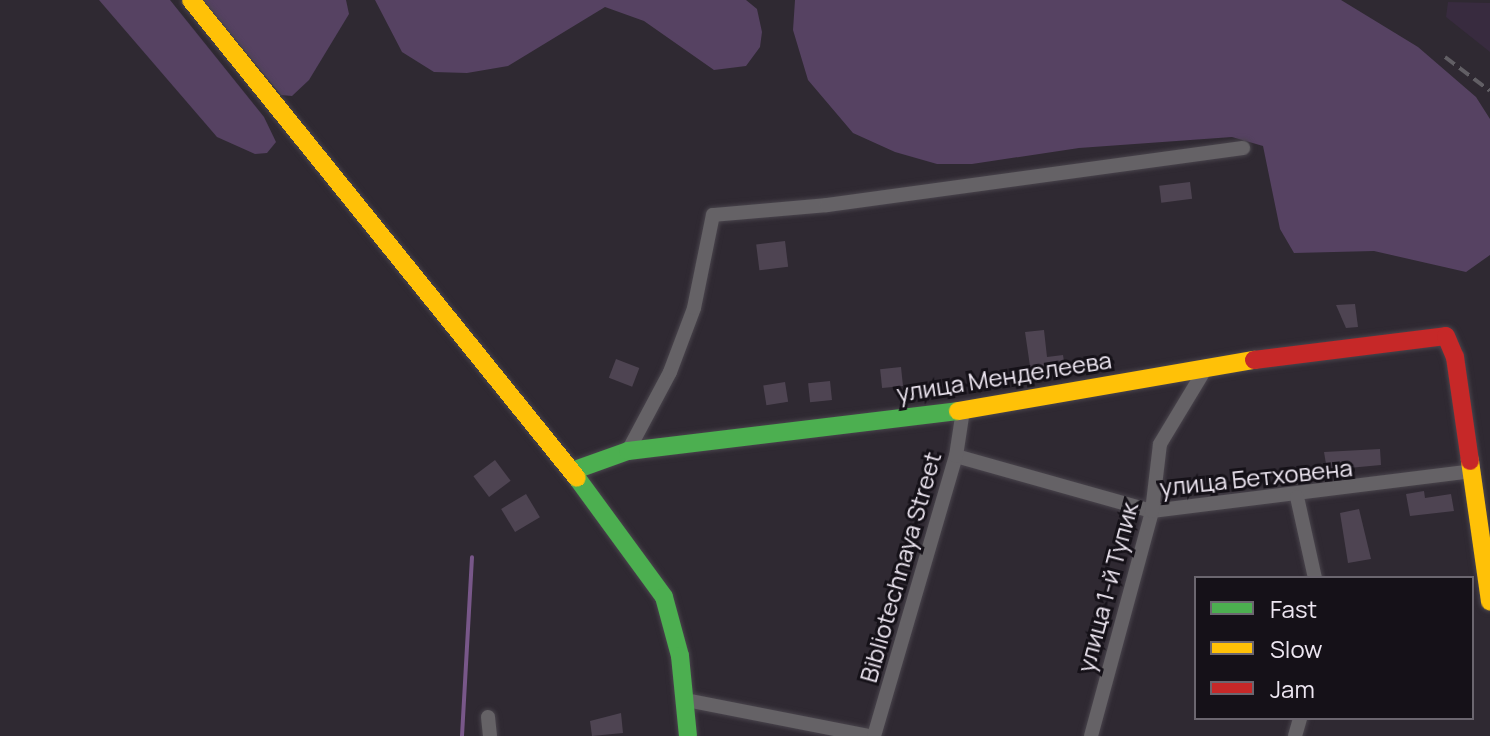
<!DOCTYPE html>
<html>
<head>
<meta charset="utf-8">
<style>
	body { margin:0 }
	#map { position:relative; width:1490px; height:736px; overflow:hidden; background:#2f2932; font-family:Manrope,sans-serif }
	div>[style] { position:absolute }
	.built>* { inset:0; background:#382b3f }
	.green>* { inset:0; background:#564262 }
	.stream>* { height:4px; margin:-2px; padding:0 2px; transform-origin:2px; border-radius:2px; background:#785789 }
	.building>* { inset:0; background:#4e4452; transform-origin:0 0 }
	.roads { filter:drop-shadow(0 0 2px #49444c) drop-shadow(0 0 2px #49444c) }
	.street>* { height:14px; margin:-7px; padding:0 7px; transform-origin:7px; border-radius:7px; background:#656266 }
	.fast>* { height:18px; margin:-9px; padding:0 9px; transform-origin:9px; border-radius:9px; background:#4caf50 }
	.slow>* { height:18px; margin:-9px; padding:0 9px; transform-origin:9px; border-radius:9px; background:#ffc107 }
	.jam>* { height:18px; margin:-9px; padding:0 9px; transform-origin:9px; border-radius:9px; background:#c62828 }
	.rail>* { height:4px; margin-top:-2px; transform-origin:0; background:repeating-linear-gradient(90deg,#625f65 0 12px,transparent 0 18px) }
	span { translate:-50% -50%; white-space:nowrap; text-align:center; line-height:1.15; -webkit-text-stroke:6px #151118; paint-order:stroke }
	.street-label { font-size:24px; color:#ede6f1 }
	.legend { position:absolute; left:1194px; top:576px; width:280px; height:144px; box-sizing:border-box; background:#151118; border:2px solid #6b666f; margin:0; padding:10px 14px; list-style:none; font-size:24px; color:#ede6f1 }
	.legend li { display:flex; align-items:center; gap:16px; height:40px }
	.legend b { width:40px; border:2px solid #6b666f }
</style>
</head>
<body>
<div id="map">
	<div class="built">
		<div style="clip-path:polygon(1448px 2px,1490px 3px,1490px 52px,1446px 17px)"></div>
	</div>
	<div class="green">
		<div style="clip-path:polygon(99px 0,170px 0,264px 117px,276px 142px,267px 153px,255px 154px,217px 137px)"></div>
		<div style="clip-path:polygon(202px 0,346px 0,349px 14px,309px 80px,292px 96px,281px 95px)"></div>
		<div style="clip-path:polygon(375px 0,746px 0,757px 9px,762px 32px,760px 47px,746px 66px,714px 70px,644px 21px,605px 7px,508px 66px,467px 73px,434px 72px,402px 52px)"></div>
		<div style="clip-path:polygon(795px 0,1341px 0,1418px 47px,1476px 97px,1490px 119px,1490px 255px,1466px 272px,1374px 251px,1294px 253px,1280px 229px,1263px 146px,1232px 137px,1079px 148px,972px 164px,937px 164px,895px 152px,853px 133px,808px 80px,793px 30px)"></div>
	</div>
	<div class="stream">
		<div style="left:462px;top:736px;width:179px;rotate:-86.8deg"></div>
	</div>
	<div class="building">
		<div style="left:1190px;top:182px;width:17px;height:31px;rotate:83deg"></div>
		<div style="left:785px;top:241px;width:26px;height:29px;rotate:83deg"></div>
		<div style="clip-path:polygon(1355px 304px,1358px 327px,1346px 328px,1336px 305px)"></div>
		<div style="clip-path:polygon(1044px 330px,1047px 357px,1063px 355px,1065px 368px,1031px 373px,1025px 332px)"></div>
		<div style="left:616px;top:359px;width:25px;height:20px;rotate:21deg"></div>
		<div style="left:901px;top:367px;width:19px;height:21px;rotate:84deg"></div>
		<div style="left:830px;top:381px;width:19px;height:22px;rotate:84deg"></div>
		<div style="left:785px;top:382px;width:20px;height:22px;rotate:81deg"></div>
		<div style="clip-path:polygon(1380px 449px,1381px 465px,1327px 470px,1324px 452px)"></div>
		<div style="left:495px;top:460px;width:26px;height:27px;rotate:53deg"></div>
		<div style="clip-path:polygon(1424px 491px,1425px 498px,1451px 494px,1454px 511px,1410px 516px,1406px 494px)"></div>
		<div style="left:526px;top:494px;width:27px;height:29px;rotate:59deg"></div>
		<div style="clip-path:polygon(1359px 509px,1371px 559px,1348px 563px,1340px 513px)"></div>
		<div style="clip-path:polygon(621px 713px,623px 733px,592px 736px,590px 721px)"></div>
	</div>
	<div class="roads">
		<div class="street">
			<div style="left:628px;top:451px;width:89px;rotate:-62deg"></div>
			<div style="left:670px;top:372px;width:68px;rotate:-69.4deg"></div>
			<div style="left:694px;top:308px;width:95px;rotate:-78.5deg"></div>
			<div style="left:713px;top:215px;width:114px;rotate:-5deg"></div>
			<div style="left:827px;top:205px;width:420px;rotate:-7.8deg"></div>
			<div style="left:956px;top:456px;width:204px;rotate:15.7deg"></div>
			<div style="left:1152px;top:511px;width:321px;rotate:-7.1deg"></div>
			<div style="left:1297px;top:497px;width:83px;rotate:77.5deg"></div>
			<div style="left:686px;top:700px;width:187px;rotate:11.1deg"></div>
			<div style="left:488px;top:717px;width:19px;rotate:84deg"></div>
			<div style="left:874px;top:736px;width:292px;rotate:-73.7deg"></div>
			<div style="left:956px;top:456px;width:47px;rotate:-81.3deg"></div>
			<div style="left:1091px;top:736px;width:233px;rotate:-74.8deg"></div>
			<div style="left:1152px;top:511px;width:67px;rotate:-83.2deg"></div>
			<div style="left:1160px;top:444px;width:91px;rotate:-58.9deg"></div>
			<div style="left:1295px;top:736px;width:19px;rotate:-74deg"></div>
		</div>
		<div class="fast">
			<div style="left:572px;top:471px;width:59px;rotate:-19.7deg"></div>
			<div style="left:628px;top:451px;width:332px;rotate:-6.9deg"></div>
			<div style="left:577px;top:478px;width:147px;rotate:53.8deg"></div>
			<div style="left:664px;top:597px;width:61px;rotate:74.8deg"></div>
			<div style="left:680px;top:656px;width:80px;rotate:84.3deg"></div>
		</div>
		<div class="slow">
			<div style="left:191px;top:0;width:614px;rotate:51.08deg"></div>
			<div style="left:958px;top:411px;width:300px;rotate:-9.8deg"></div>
			<div style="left:1470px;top:461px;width:142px;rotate:81.9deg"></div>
		</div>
		<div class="jam">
			<div style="left:1254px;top:360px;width:193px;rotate:-7.1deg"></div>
			<div style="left:1446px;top:336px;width:23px;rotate:67deg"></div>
			<div style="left:1455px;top:357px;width:105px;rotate:81.8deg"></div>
		</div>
	</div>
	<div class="rail">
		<div style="left:1445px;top:57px;width:56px;rotate:37.1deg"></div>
	</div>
	<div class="street-label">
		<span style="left:1004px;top:376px;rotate:-9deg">улица Менделеева</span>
		<span style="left:1256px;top:477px;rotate:-6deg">улица Бетховена</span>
		<span style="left:900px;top:567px;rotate:-74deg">Bibliotechnaya Street</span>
		<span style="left:1107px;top:587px;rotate:-75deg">улица 1-й Тупик</span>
	</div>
	<ul class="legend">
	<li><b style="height:10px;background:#4caf50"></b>Fast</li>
	<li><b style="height:10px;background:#ffc107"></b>Slow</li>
	<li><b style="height:10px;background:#c62828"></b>Jam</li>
	</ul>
</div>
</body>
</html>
